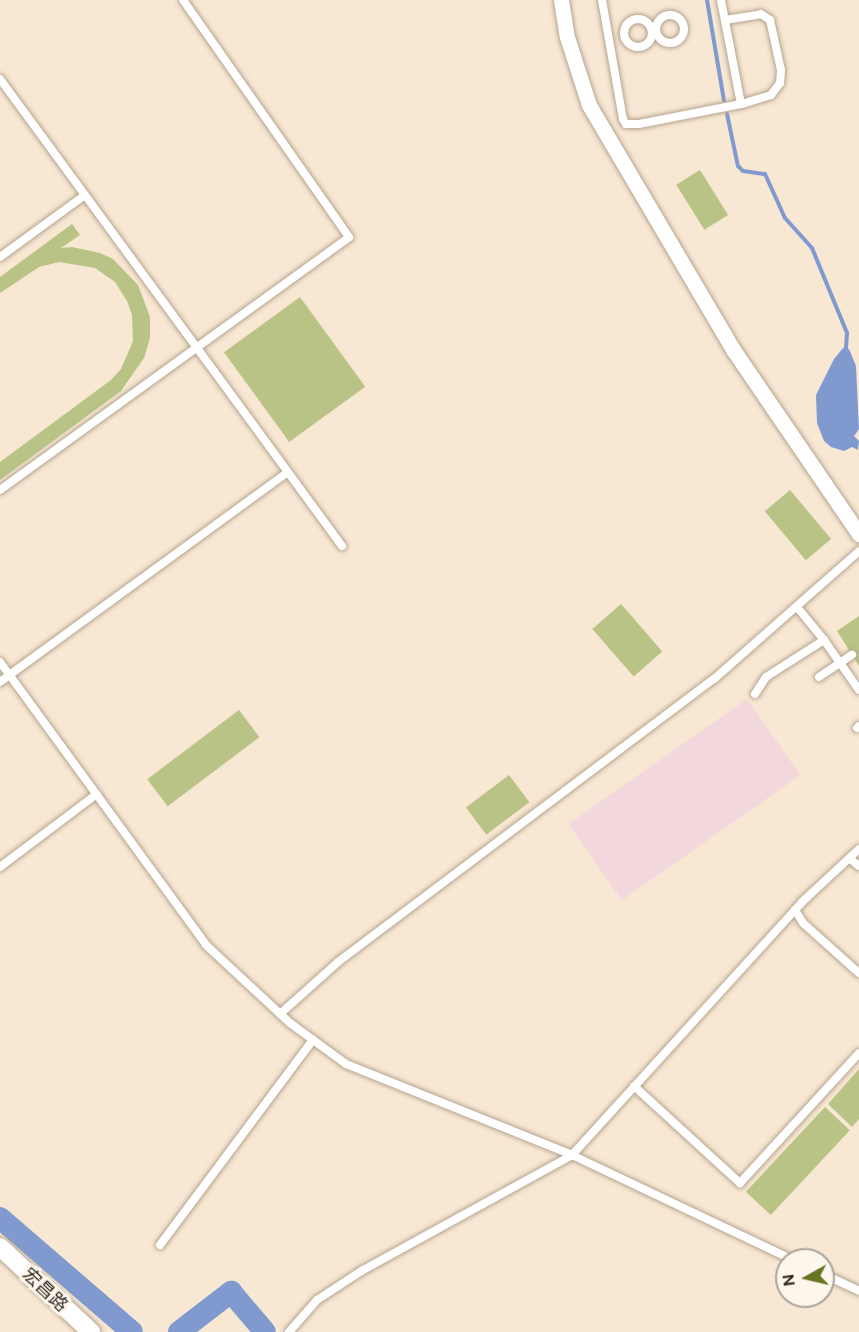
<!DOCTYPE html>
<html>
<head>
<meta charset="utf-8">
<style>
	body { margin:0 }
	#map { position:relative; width:859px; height:1332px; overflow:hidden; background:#f8e7d2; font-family:"DM Sans","Noto Sans SC",sans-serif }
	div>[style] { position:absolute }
	.industrial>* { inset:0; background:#f2d8dc; transform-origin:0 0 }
	.green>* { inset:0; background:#b9c386; transform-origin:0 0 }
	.water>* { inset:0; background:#809acf }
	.stream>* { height:4px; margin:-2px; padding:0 2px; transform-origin:2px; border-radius:2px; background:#809acf }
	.canal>* { height:12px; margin:-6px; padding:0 6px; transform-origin:6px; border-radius:6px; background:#809acf }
	.river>* { height:22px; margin:-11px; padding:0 11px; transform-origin:11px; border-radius:11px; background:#809acf }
	.roads { filter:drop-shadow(0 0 2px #b5a591) drop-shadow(0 0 2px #b5a591) }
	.service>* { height:8px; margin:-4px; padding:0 4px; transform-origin:4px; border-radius:4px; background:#fff }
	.service>.ring { margin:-4px; padding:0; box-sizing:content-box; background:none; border:8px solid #fff; border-radius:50% }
	.minor>* { height:15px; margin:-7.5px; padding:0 7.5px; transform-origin:7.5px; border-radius:7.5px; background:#fff }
	.tertiary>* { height:18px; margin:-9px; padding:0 9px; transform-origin:9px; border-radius:9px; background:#fff }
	span { translate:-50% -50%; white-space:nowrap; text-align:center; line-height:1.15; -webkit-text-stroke:6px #fcf6ed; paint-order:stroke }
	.street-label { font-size:18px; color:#2f2821 }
	.north { position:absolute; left:775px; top:1248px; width:60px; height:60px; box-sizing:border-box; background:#fcf6ed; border:2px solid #aaa49b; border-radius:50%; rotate:262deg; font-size:16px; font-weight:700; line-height:24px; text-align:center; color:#2f2821 }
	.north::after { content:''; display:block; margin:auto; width:21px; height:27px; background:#677522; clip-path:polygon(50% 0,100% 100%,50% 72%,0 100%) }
</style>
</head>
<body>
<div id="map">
	<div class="industrial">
		<div style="left:747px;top:699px;width:93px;height:218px;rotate:55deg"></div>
	</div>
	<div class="green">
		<div style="left:700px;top:170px;width:53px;height:28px;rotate:58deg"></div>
		<div style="clip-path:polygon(72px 224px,80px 235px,61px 248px,72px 247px,100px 253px,113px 259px,138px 285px,150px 317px,150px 338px,144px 358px,121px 391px,0 480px,0 462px,111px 380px,121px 369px,133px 341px,132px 315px,127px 301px,115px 282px,95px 268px,59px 262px,39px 267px,0 293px,0 277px)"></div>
		<div style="left:300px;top:297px;width:111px;height:94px;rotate:54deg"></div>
		<div style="left:790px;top:490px;width:64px;height:33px;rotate:50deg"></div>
		<div style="left:621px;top:604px;width:63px;height:38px;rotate:49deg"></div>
		<div style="clip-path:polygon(859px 616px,859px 666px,837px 631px)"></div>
		<div style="left:239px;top:710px;width:34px;height:115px;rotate:53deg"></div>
		<div style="left:509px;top:775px;width:34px;height:54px;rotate:53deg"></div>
		<div style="clip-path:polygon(859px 1069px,859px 1119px,852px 1127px,828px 1104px)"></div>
		<div style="left:825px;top:1107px;width:34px;height:116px;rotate:43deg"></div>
	</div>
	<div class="water">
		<div style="clip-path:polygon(843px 348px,849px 349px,856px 366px,859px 429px,854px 436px,859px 441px,858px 450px,852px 447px,844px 451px,831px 447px,824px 441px,817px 423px,816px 395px,834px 359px)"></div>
	</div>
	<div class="stream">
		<div style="left:707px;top:0;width:102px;rotate:80.4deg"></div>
		<div style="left:727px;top:114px;width:53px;rotate:78.1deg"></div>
		<div style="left:738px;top:166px;width:7px;rotate:45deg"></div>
		<div style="left:743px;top:171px;width:22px;rotate:8deg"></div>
		<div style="left:765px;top:174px;width:48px;rotate:65.6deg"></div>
		<div style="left:785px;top:218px;width:40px;rotate:48deg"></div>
		<div style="left:812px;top:248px;width:92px;rotate:67.6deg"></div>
		<div style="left:847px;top:333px;width:16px;rotate:94deg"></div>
	</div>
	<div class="canal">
		<div style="left:0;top:1221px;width:1px;rotate:-45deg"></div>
	</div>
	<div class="river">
		<div style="left:0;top:1218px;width:174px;rotate:40.8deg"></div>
		<div style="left:179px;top:1332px;width:66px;rotate:-37.6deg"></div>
		<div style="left:231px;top:1292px;width:52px;rotate:49.6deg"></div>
	</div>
	<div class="roads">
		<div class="service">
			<div style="left:602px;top:0;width:121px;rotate:80deg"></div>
			<div style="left:623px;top:119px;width:6px;rotate:59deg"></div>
			<div style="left:626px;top:124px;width:13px"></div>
			<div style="left:639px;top:124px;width:104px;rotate:-11.1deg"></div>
			<div style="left:741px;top:104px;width:106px;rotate:-100.9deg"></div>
			<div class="ring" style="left:656px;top:15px;width:20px;height:20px"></div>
			<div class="ring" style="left:624px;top:19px;width:20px;height:20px"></div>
			<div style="left:725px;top:20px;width:36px;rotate:-9deg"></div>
			<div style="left:761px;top:14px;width:11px;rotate:34deg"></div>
			<div style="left:770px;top:20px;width:51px;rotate:77.6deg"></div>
			<div style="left:781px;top:70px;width:13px;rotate:94deg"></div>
			<div style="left:780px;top:83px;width:15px;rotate:127deg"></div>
			<div style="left:771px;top:95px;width:31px;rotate:163deg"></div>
			<div style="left:0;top:79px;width:579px;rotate:53.78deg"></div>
			<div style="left:0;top:257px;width:105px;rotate:-36.1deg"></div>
			<div style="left:0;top:490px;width:431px;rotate:-35.9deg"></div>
			<div style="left:349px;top:237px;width:289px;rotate:-125deg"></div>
			<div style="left:797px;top:607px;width:43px;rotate:50.7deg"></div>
			<div style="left:824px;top:640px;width:61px;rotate:55deg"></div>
			<div style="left:0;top:662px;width:350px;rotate:53.9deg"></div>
			<div style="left:206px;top:945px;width:115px;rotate:42.9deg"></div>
			<div style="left:290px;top:1023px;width:69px;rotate:36.2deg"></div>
			<div style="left:346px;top:1064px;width:244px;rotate:21.9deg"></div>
			<div style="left:572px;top:1155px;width:245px;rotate:25.4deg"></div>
			<div style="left:819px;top:677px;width:40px;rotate:-34deg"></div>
			<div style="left:0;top:682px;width:356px;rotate:-36.1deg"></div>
			<div style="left:755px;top:694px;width:20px;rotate:-57deg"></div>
			<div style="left:766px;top:677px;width:69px;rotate:-32.5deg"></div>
			<div style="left:857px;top:728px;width:3px;rotate:-45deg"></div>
			<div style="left:849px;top:858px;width:13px;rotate:39deg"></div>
			<div style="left:0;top:867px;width:121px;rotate:-37deg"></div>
			<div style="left:795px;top:910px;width:15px;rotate:58deg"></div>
			<div style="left:803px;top:923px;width:75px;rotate:41.8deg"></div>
			<div style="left:280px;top:1014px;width:78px;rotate:-41.9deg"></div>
			<div style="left:338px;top:962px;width:471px;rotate:-37deg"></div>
			<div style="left:714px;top:679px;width:193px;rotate:-41.4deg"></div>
			<div style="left:634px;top:1086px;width:144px;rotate:42.5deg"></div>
			<div style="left:740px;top:1183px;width:176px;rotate:-47.5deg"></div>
			<div style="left:160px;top:1245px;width:256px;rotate:-53.3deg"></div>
			<div style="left:823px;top:1274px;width:40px;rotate:25deg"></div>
			<div style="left:289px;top:1332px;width:43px;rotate:-48.8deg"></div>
			<div style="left:317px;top:1300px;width:55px;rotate:-33.1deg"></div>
			<div style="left:363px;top:1270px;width:239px;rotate:-28.8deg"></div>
			<div style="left:572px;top:1155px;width:342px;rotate:-47.7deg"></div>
			<div style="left:802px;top:902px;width:78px;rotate:-42.9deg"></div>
		</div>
		<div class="minor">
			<div style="left:561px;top:0;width:37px;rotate:81deg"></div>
			<div style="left:567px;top:37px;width:71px;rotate:72.1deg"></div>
			<div style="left:589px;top:105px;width:286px;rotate:59.5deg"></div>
			<div style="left:734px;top:351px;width:222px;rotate:55.7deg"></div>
		</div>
		<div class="tertiary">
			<div style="left:0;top:1247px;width:125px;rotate:43deg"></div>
		</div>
	</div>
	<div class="street-label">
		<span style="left:45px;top:1290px;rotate:43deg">宏昌路</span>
	</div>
	<div class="north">N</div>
</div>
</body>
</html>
